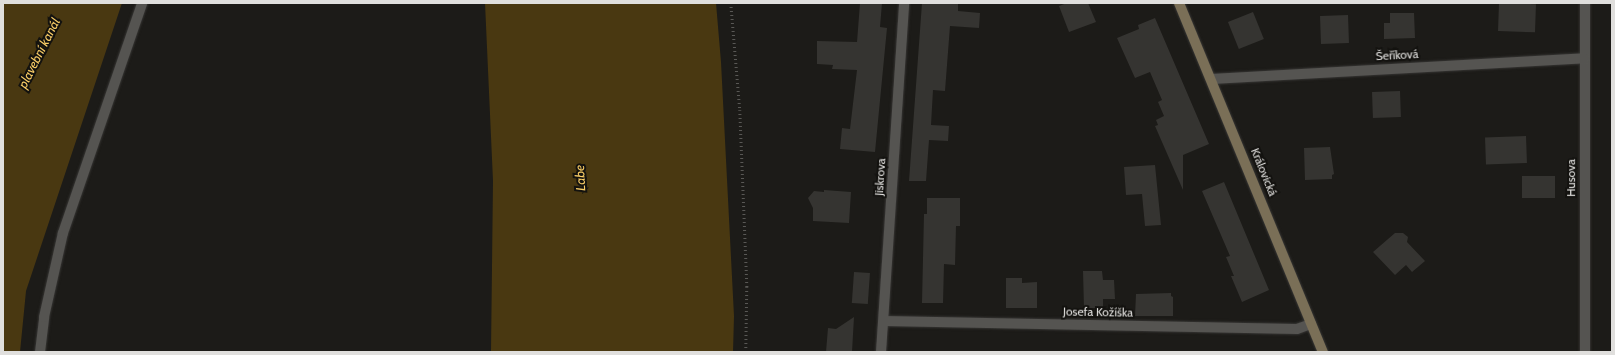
<!DOCTYPE html>
<html>
<head>
<meta charset="utf-8">
<style>
	body { margin:0 }
	#map { position:relative; width:1615px; height:355px; overflow:hidden; background:#1c1b18; font-family:Cabin,sans-serif }
	div>[style] { position:absolute }
	.water>* { inset:0; background:#493811 }
	.building>* { inset:0; background:#353431; transform-origin:0 0 }
	.path>* { height:2.5px; margin-top:-1.25px; transform-origin:0; background:repeating-linear-gradient(90deg,#595855 0 1px,transparent 0 4px) }
	.roads { filter:drop-shadow(0 0 1px #373634) drop-shadow(0 0 1px #373634) }
	.minor>* { height:10px; margin:-5px; padding:0 5px; transform-origin:5px; border-radius:5px; background:#555451 }
	.secondary>* { height:10px; margin:-5px; padding:0 5px; transform-origin:5px; border-radius:5px; background:#7a6f57 }
	span { translate:-50% -50%; white-space:nowrap; text-align:center; line-height:1.15; -webkit-text-stroke:4px #13120f; paint-order:stroke }
	.street-label { font-size:12px; color:#e0dfdd }
	.water-label { font-size:13px; color:#f8cc66; font-style:italic }
	.frame { position:absolute; inset:0; border:4px solid #e0dfdd; pointer-events:none }
</style>
</head>
<body>
<div id="map">
	<div class="water">
		<div style="clip-path:polygon(3px 3px,122px 3px,26px 291px,20px 352px,3px 352px)"></div>
		<div style="clip-path:polygon(485px 3px,716px 3px,721px 62px,734px 316px,733px 352px,491px 352px,493px 181px)"></div>
	</div>
	<div class="building">
		<div style="clip-path:polygon(860px 3px,882px 3px,880px 27px,887px 28px,875px 152px,840px 149px,842px 128px,850px 129px,857px 70px,832px 69px,833px 65px,817px 64px,817px 41px,857px 42px)"></div>
		<div style="clip-path:polygon(922px 3px,958px 3px,958px 11px,980px 13px,979px 28px,950px 26px,945px 91px,933px 90px,931px 125px,949px 126px,948px 141px,929px 140px,926px 181px,909px 181px)"></div>
		<div style="clip-path:polygon(1067px 3px,1088px 3px,1096px 22px,1069px 32px,1059px 6px)"></div>
		<div style="left:1499px;top:3px;width:37px;height:28px;rotate:2deg"></div>
		<div style="left:1253px;top:12px;width:29px;height:27px;rotate:68deg"></div>
		<div style="clip-path:polygon(1390px 13px,1414px 13px,1415px 38px,1384px 39px,1384px 23px,1390px 23px)"></div>
		<div style="left:1348px;top:15px;width:28px;height:28px;rotate:88deg"></div>
		<div style="clip-path:polygon(1155px 18px,1209px 144px,1183px 155px,1183px 190px,1155px 126px,1158px 125px,1156px 120px,1164px 116px,1158px 102px,1162px 100px,1150px 72px,1135px 78px,1117px 38px,1139px 29px,1138px 25px)"></div>
		<div style="left:1400px;top:91px;width:26px;height:28px;rotate:88deg"></div>
		<div style="left:1526px;top:136px;width:27px;height:41px;rotate:88deg"></div>
		<div style="clip-path:polygon(1330px 147px,1334px 174px,1332px 175px,1332px 179px,1305px 180px,1304px 148px)"></div>
		<div style="clip-path:polygon(1155px 165px,1161px 225px,1145px 226px,1142px 194px,1126px 195px,1124px 167px)"></div>
		<div style="left:1555px;top:176px;width:22px;height:33px;rotate:90deg"></div>
		<div style="clip-path:polygon(1224px 182px,1269px 290px,1242px 302px,1231px 276px,1234px 276px,1226px 257px,1230px 256px,1202px 191px)"></div>
		<div style="clip-path:polygon(824px 190px,851px 192px,849px 223px,813px 221px,813px 208px,808px 198px,814px 191px,824px 192px)"></div>
		<div style="clip-path:polygon(927px 198px,960px 198px,960px 226px,956px 226px,955px 265px,944px 264px,943px 303px,922px 303px,924px 214px,927px 214px)"></div>
		<div style="clip-path:polygon(1395px 233px,1403px 233px,1408px 237px,1407px 242px,1425px 261px,1412px 272px,1406px 265px,1395px 275px,1373px 252px)"></div>
		<div style="clip-path:polygon(1083px 271px,1102px 271px,1103px 280px,1114px 280px,1115px 299px,1103px 299px,1103px 308px,1084px 308px)"></div>
		<div style="left:854px;top:272px;width:16px;height:31px;rotate:4deg"></div>
		<div style="clip-path:polygon(1006px 278px,1022px 278px,1022px 283px,1037px 282px,1037px 308px,1006px 308px)"></div>
		<div style="clip-path:polygon(1171px 293px,1171px 296px,1173px 297px,1173px 316px,1135px 316px,1136px 294px)"></div>
		<div style="clip-path:polygon(854px 317px,852px 352px,826px 352px,828px 328px,836px 329px)"></div>
	</div>
	<div class="path">
		<div style="left:731px;top:3px;width:107px;rotate:85.2deg"></div>
		<div style="left:740px;top:110px;width:177px;rotate:87.7deg"></div>
		<div style="left:747px;top:287px;width:65px;rotate:90.9deg"></div>
	</div>
	<div class="roads">
		<div class="minor">
			<div style="left:1585px;top:3px;width:349px;rotate:90deg"></div>
			<div style="left:1212px;top:79px;width:373px;rotate:-3.2deg"></div>
			<div style="left:884px;top:321px;width:413px;rotate:1.1deg"></div>
			<div style="left:1297px;top:329px;width:15px;rotate:-20deg"></div>
			<div style="left:40px;top:352px;width:35px;rotate:-83deg"></div>
			<div style="left:44px;top:317px;width:86px;rotate:-77.3deg"></div>
			<div style="left:63px;top:233px;width:243px;rotate:-71deg"></div>
			<div style="left:881px;top:352px;width:350px;rotate:-86.2deg"></div>
		</div>
		<div class="secondary">
			<div style="left:1179px;top:3px;width:378px;rotate:67.6deg"></div>
		</div>
	</div>
	<div class="street-label">
		<span style="left:1397px;top:55px;rotate:-3deg">Šeříková</span>
		<span style="left:1264px;top:172px;rotate:68deg">Královická</span>
		<span style="left:880px;top:177px;rotate:-86deg">Jiskrova</span>
		<span style="left:1571px;top:178px;rotate:-90deg">Husova</span>
		<span style="left:1098px;top:312px;rotate:1deg">Josefa Kožíška</span>
	</div>
	<div class="water-label">
		<span style="left:39px;top:53px;rotate:-63deg">plavební kanál</span>
		<span style="left:580px;top:178px;rotate:-93deg">Labe</span>
	</div>
	<div class="frame"></div>
</div>
</body>
</html>
